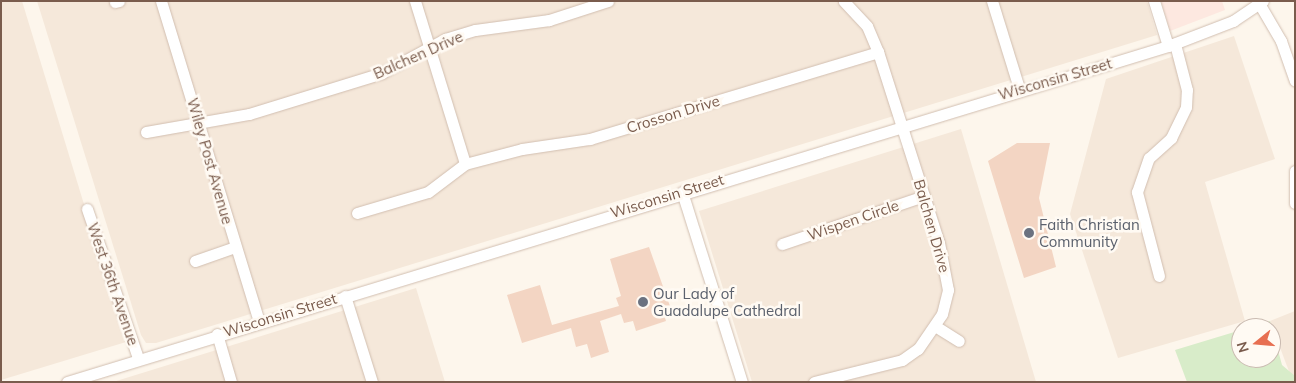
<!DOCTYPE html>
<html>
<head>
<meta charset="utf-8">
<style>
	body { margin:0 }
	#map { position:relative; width:1296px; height:383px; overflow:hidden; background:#fdf6ec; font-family:Mulish,sans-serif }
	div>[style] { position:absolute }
	.residential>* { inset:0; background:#f5e8da }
	.commercial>* { inset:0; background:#fde8e0 }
	.green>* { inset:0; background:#d8ecc9 }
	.building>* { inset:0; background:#f3d5c3 }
	.roads { filter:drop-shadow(0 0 1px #d1beb0) drop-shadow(0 0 1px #d1beb0) }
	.minor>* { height:11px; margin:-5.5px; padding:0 5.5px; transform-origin:5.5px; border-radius:5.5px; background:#fff }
	.dots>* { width:14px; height:14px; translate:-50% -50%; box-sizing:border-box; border:2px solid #fffaf3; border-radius:50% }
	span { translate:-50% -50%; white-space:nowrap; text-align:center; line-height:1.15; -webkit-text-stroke:5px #fffaf3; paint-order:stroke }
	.street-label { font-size:15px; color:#7a5c4d }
	.worship-label { font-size:15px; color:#5b616d }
	.left { translate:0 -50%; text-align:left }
	.frame { position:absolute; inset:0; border:2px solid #7a5c4d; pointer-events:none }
	.north { position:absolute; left:1231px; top:318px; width:50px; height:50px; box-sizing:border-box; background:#fffaf3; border:1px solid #cabbb1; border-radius:50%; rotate:253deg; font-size:14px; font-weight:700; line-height:20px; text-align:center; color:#7a5c4d }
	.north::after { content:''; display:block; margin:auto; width:18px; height:22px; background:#e76f51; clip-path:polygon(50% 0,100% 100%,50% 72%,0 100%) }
</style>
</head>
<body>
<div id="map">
	<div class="residential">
		<div style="clip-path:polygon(1px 1px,22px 1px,126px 342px,1px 380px)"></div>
		<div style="clip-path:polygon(37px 1px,1147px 1px,1157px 35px,156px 343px,146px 343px,141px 335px)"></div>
		<div style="clip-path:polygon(1234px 36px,1275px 159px,1205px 182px,1245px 321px,1118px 358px,1070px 214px,1106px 79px)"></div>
		<div style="clip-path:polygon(961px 129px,1036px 382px,752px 382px,699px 211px)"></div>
		<div style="clip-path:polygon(416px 288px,445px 382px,113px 382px)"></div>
		<div style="clip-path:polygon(1295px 311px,1295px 382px,1293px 382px,1270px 321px)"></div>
	</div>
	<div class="commercial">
		<div style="clip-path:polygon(1161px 1px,1222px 1px,1225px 10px,1170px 31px)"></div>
	</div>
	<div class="green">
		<div style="clip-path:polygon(1270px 321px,1282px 365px,1295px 376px,1295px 382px,1187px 382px,1175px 350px,1241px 330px,1241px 358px,1271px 358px,1271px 328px,1248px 328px)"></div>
	</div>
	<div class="building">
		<div style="clip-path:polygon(1017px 143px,1050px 143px,1039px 198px,1056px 267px,1024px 278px,988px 161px)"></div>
		<div style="clip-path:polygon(649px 247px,671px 309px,663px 312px,666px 321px,636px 331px,633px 321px,624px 323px,621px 314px,600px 321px,609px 352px,591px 358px,587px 344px,576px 347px,571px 328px,522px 343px,507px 295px,540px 285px,552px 325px,619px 306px,616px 298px,621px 296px,610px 259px)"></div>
	</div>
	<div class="roads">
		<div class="minor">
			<div style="left:161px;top:1px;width:335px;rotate:73deg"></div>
			<div style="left:415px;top:1px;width:170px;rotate:72.9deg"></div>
			<div style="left:992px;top:1px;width:91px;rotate:72.8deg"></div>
			<div style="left:1154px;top:1px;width:47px;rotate:72.7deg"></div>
			<div style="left:115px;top:2px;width:4px;rotate:-14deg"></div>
			<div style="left:1260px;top:5px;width:42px;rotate:59.7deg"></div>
			<div style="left:1281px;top:41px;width:42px;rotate:70.7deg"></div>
			<div style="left:146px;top:132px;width:105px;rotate:-9.9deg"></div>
			<div style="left:249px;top:114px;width:139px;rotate:-17.1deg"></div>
			<div style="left:382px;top:73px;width:72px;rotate:-28.4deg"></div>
			<div style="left:445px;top:39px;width:31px;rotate:-17deg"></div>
			<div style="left:475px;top:30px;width:75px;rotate:-7.7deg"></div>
			<div style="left:549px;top:20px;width:62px;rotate:-17.9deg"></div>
			<div style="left:1295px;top:171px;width:32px;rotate:90deg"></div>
			<div style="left:682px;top:192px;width:199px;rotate:72.5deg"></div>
			<div style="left:87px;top:209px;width:157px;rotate:71.1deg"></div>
			<div style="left:357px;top:213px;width:74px;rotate:-16.5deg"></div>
			<div style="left:428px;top:192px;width:46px;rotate:-37.1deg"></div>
			<div style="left:465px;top:164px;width:59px;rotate:-14.7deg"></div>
			<div style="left:522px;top:149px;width:69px;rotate:-8.4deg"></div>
			<div style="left:590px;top:139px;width:301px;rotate:-16.8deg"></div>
			<div style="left:782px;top:244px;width:150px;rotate:-18.7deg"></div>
			<div style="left:195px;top:261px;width:42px;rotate:-19.3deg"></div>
			<div style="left:1159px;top:276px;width:87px;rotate:-104.7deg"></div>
			<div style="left:1137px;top:192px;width:36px;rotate:-71deg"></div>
			<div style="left:1149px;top:158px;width:30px;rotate:-42deg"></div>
			<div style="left:1171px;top:138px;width:34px;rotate:-64deg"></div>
			<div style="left:1186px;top:107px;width:17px;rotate:-87deg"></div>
			<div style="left:1187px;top:90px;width:48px;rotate:-104.6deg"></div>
			<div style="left:345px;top:296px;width:90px;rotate:72.6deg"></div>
			<div style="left:935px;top:326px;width:28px;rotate:32deg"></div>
			<div style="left:217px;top:334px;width:50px;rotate:73.7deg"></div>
			<div style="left:67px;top:382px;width:1151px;rotate:-16.97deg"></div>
			<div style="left:1168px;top:46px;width:70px;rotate:-21deg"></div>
			<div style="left:1233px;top:21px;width:36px;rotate:-34deg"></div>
			<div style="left:814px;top:382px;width:91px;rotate:-14deg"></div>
			<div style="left:902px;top:360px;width:19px;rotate:-35deg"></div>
			<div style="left:918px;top:349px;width:42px;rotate:-55.6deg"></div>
			<div style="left:942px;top:314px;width:25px;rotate:-76deg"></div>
			<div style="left:948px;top:290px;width:48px;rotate:-100.8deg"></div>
			<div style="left:939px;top:243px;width:201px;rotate:-107.7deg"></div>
			<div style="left:878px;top:52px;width:28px;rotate:-113deg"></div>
			<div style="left:867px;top:26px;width:34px;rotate:-133deg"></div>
		</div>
	</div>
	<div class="dots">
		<div style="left:1029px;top:233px;background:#6b7280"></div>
		<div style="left:643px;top:302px;background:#6b7280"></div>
	</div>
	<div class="street-label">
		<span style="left:418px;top:55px;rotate:-24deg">Balchen Drive</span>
		<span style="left:1055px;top:79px;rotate:-16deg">Wisconsin Street</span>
		<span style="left:673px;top:114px;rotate:-17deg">Crosson Drive</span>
		<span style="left:210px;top:161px;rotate:74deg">Wiley Post Avenue</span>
		<span style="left:667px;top:196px;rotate:-17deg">Wisconsin Street</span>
		<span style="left:853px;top:220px;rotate:-19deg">Wispen Circle</span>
		<span style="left:932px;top:226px;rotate:74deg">Balchen Drive</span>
		<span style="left:113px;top:284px;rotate:71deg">West 36th Avenue</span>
		<span style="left:280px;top:315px;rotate:-17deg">Wisconsin Street</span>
	</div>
	<div class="worship-label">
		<span class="left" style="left:1039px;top:233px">Faith Christian<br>Community</span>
		<span class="left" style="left:653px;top:302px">Our Lady of<br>Guadalupe Cathedral</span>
	</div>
	<div class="frame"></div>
	<div class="north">N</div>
</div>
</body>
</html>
